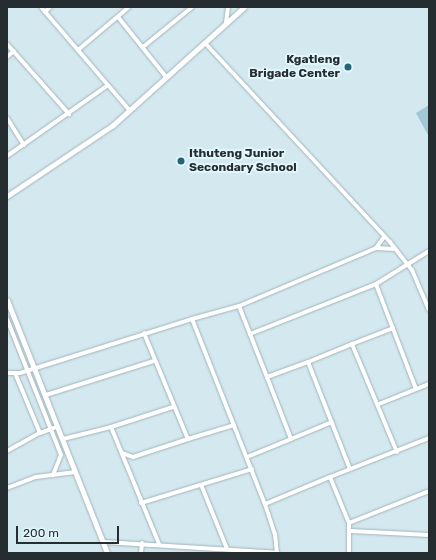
<!DOCTYPE html>
<html>
<head>
<meta charset="utf-8">
<style>
	body { margin:0 }
	#map { position:relative; width:436px; height:560px; overflow:hidden; background:#d4e8f0; font-family:Rubik,sans-serif }
	div>[style] { position:absolute }
	.green>* { inset:0; background:#a1c8d6 }
	.roads { filter:drop-shadow(0 0 1px #a1b4bb) drop-shadow(0 0 1px #a1b4bb) }
	.minor>* { height:4px; margin:-2px; padding:0 2px; transform-origin:2px; border-radius:2px; background:#fff }
	.tertiary>* { height:5px; margin:-2.5px; padding:0 2.5px; transform-origin:2.5px; border-radius:2.5px; background:#fff }
	.dots>* { width:11px; height:11px; translate:-50% -50%; box-sizing:border-box; border:2px solid #e1f6fd; border-radius:50% }
	span { translate:-50% -50%; white-space:nowrap; text-align:center; line-height:1.15; -webkit-text-stroke:4px #e1f6fd; paint-order:stroke }
	.poi-label { font-size:12px; color:#262d30; font-weight:700 }
	.right { translate:-100% -50%; text-align:right }
	.left { translate:0 -50%; text-align:left }
	.frame { position:absolute; inset:0; border:8px solid #262d30; pointer-events:none }
	.scale { position:absolute; left:16px; top:526px; width:103px; height:18px; box-sizing:border-box; border:2px solid #262d30; border-top:0; padding-left:5px; font-size:12px; line-height:14px; white-space:nowrap; color:#262d30; -webkit-text-stroke:3px #e1f6fd; paint-order:stroke }
</style>
</head>
<body>
<div id="map">
	<div class="green">
		<div style="clip-path:polygon(429px 105px,429px 137px,416px 113px)"></div>
	</div>
	<div class="roads">
		<div class="minor">
			<div style="left:41px;top:7px;width:137px;rotate:49.4deg"></div>
			<div style="left:45px;top:12px;width:7px;rotate:-45deg"></div>
			<div style="left:118px;top:17px;width:77px;rotate:51.3deg"></div>
			<div style="left:226px;top:22px;width:15px;rotate:-82deg"></div>
			<div style="left:205px;top:43px;width:272px;rotate:47.1deg"></div>
			<div style="left:390px;top:242px;width:36px;rotate:52deg"></div>
			<div style="left:412px;top:270px;width:43px;rotate:67deg"></div>
			<div style="left:7px;top:44px;width:94px;rotate:48.5deg"></div>
			<div style="left:143px;top:47px;width:63px;rotate:-39.2deg"></div>
			<div style="left:78px;top:50px;width:67px;rotate:-40.1deg"></div>
			<div style="left:7px;top:57px;width:9px;rotate:-41deg"></div>
			<div style="left:7px;top:118px;width:32px;rotate:58deg"></div>
			<div style="left:7px;top:156px;width:123px;rotate:-35.1deg"></div>
			<div style="left:376px;top:248px;width:14px;rotate:-54deg"></div>
			<div style="left:239px;top:306px;width:76px;rotate:68.5deg"></div>
			<div style="left:267px;top:377px;width:44px;rotate:-20.1deg"></div>
			<div style="left:308px;top:362px;width:115px;rotate:68.6deg"></div>
			<div style="left:7px;top:319px;width:146px;rotate:68.3deg"></div>
			<div style="left:61px;top:455px;width:22px;rotate:112deg"></div>
			<div style="left:192px;top:319px;width:49px;rotate:-15.5deg"></div>
			<div style="left:239px;top:306px;width:149px;rotate:-22.9deg"></div>
			<div style="left:376px;top:248px;width:19px;rotate:3deg"></div>
			<div style="left:144px;top:333px;width:115px;rotate:67.5deg"></div>
			<div style="left:188px;top:439px;width:48px;rotate:-16.9deg"></div>
			<div style="left:250px;top:334px;width:136px;rotate:-21.6deg"></div>
			<div style="left:352px;top:344px;width:44px;rotate:-21.3deg"></div>
			<div style="left:308px;top:362px;width:48px;rotate:-22.2deg"></div>
			<div style="left:352px;top:344px;width:117px;rotate:67.4deg"></div>
			<div style="left:7px;top:373px;width:13px"></div>
			<div style="left:20px;top:373px;width:180px;rotate:-17.4deg"></div>
			<div style="left:192px;top:319px;width:199px;rotate:68.5deg"></div>
			<div style="left:265px;top:504px;width:32px;rotate:72deg"></div>
			<div style="left:275px;top:534px;width:18px;rotate:84deg"></div>
			<div style="left:15px;top:373px;width:65px;rotate:67.4deg"></div>
			<div style="left:40px;top:433px;width:15px;rotate:-20deg"></div>
			<div style="left:267px;top:377px;width:66px;rotate:68.8deg"></div>
			<div style="left:291px;top:439px;width:44px;rotate:-22.5deg"></div>
			<div style="left:416px;top:389px;width:112px;rotate:-110.9deg"></div>
			<div style="left:376px;top:284px;width:62px;rotate:-31.9deg"></div>
			<div style="left:46px;top:395px;width:113px;rotate:-17.5deg"></div>
			<div style="left:379px;top:404px;width:54px;rotate:-21.8deg"></div>
			<div style="left:111px;top:427px;width:65px;rotate:-17.9deg"></div>
			<div style="left:63px;top:439px;width:49px;rotate:-14deg"></div>
			<div style="left:111px;top:427px;width:126px;rotate:67.7deg"></div>
			<div style="left:7px;top:451px;width:38px;rotate:-29deg"></div>
			<div style="left:122px;top:453px;width:12px;rotate:20deg"></div>
			<div style="left:133px;top:457px;width:58px;rotate:-18.1deg"></div>
			<div style="left:247px;top:457px;width:48px;rotate:-22.2deg"></div>
			<div style="left:330px;top:477px;width:106px;rotate:-21.5deg"></div>
			<div style="left:202px;top:487px;width:67px;rotate:68deg"></div>
			<div style="left:7px;top:488px;width:31px;rotate:-21deg"></div>
			<div style="left:36px;top:477px;width:40px;rotate:-7.1deg"></div>
			<div style="left:141px;top:503px;width:116px;rotate:-17deg"></div>
			<div style="left:265px;top:504px;width:70px;rotate:-22.6deg"></div>
			<div style="left:330px;top:477px;width:50px;rotate:67.6deg"></div>
			<div style="left:349px;top:523px;width:30px;rotate:90deg"></div>
			<div style="left:349px;top:523px;width:86px;rotate:-21.8deg"></div>
			<div style="left:351px;top:531px;width:78px;rotate:2.9deg"></div>
			<div style="left:104px;top:542px;width:173px;rotate:3.6deg"></div>
			<div style="left:141px;top:553px;width:10px;rotate:-84deg"></div>
		</div>
		<div class="tertiary">
			<div style="left:7px;top:196px;width:128px;rotate:-33.8deg"></div>
			<div style="left:113px;top:125px;width:176px;rotate:-42deg"></div>
			<div style="left:7px;top:300px;width:272px;rotate:68.4deg"></div>
		</div>
	</div>
	<div class="dots">
		<div style="left:348px;top:67px;background:#236478"></div>
		<div style="left:181px;top:161px;background:#236478"></div>
	</div>
	<div class="poi-label">
		<span class="right" style="left:340px;top:67px">Kgatleng<br>Brigade Center</span>
		<span class="left" style="left:189px;top:161px">Ithuteng Junior<br>Secondary School</span>
	</div>
	<div class="frame"></div>
	<div class="scale">200 m</div>
</div>
</body>
</html>
